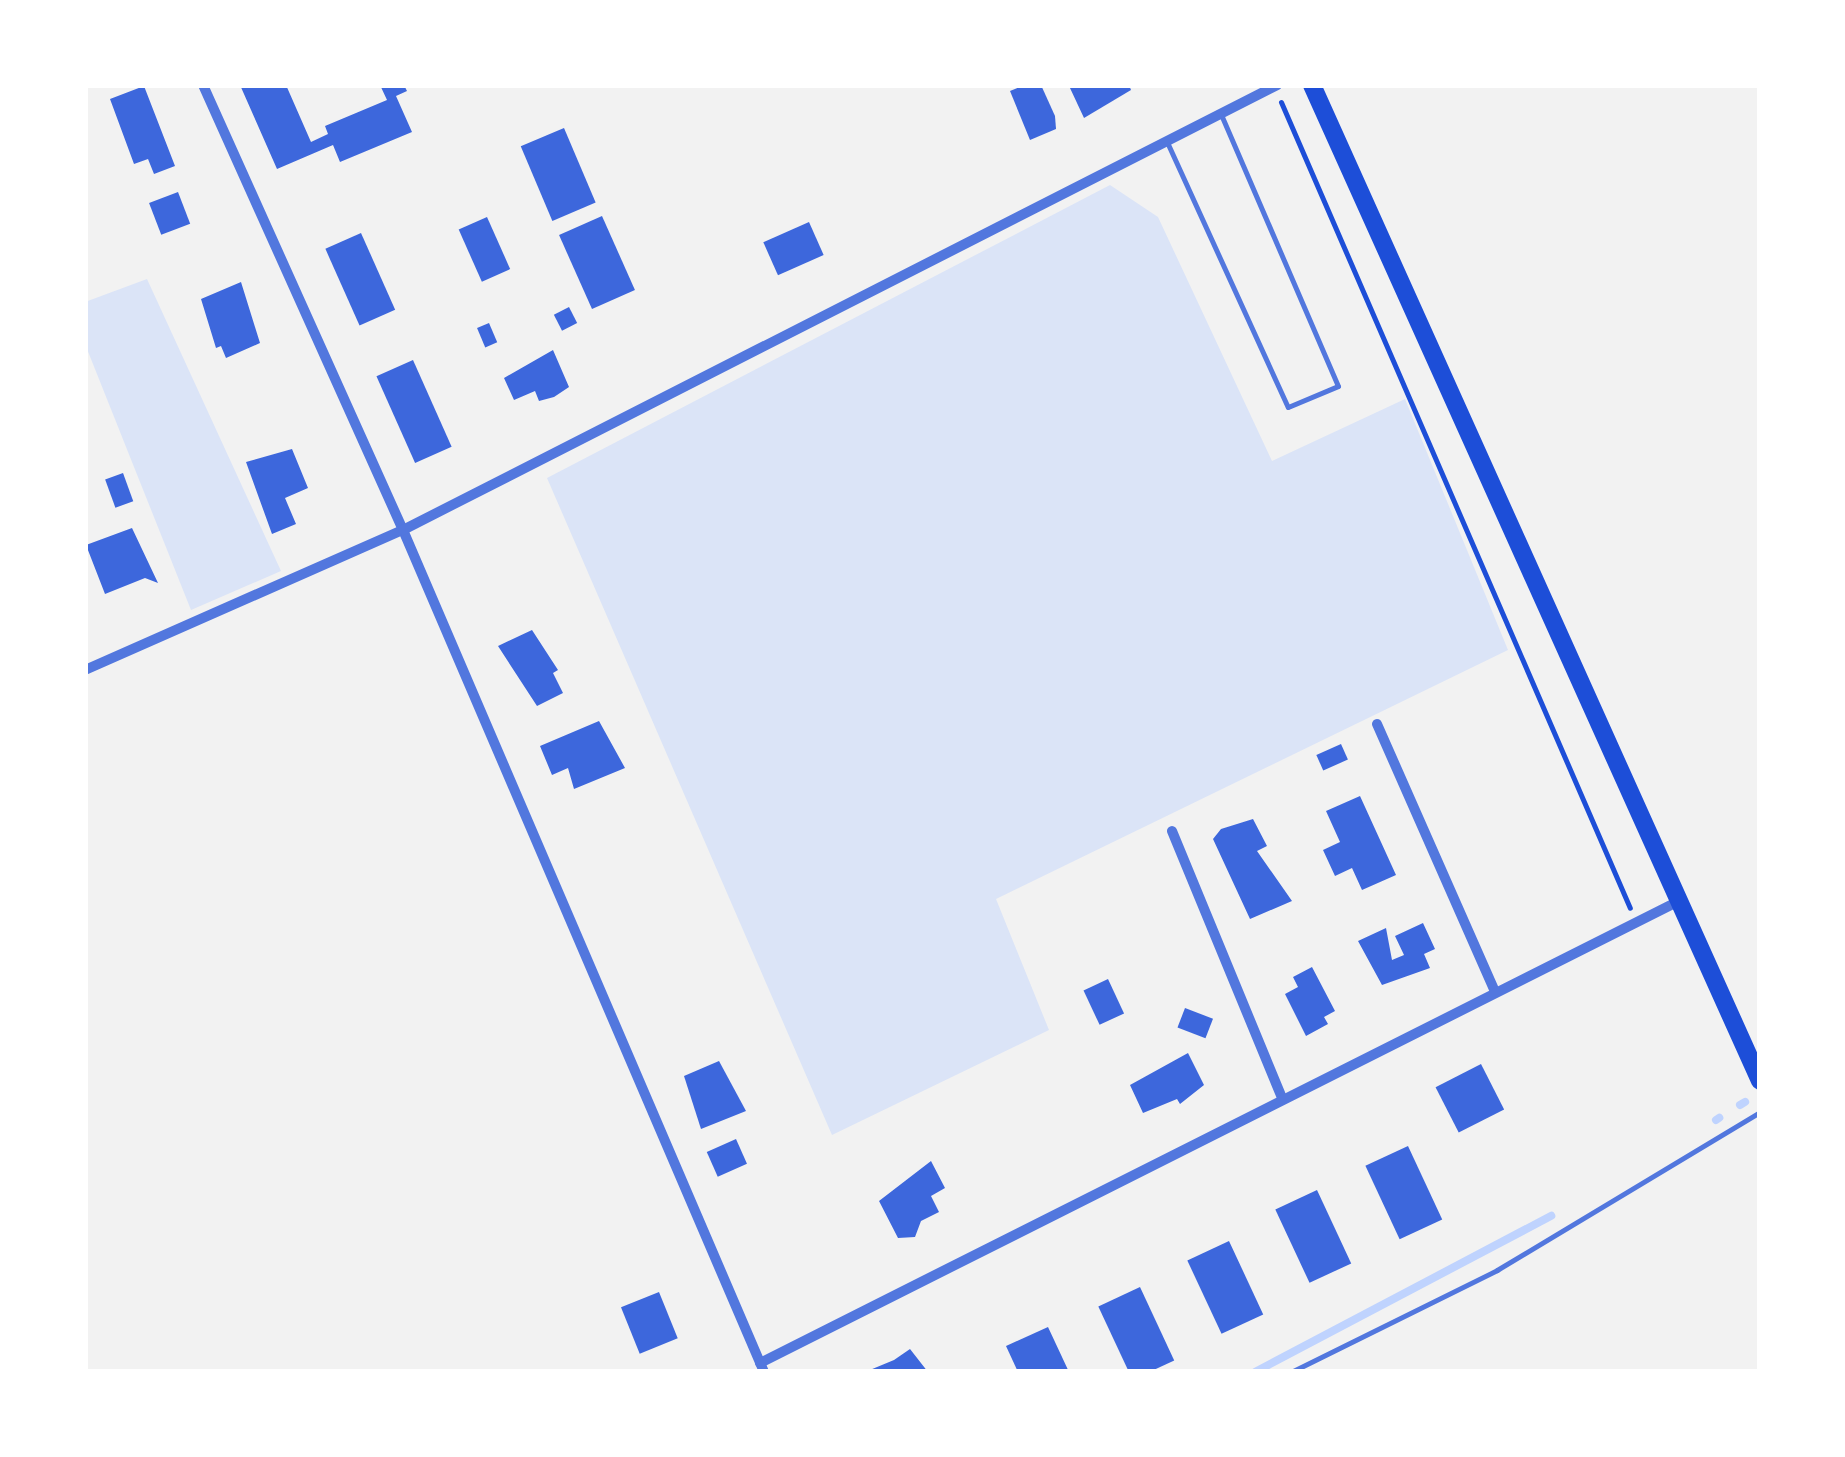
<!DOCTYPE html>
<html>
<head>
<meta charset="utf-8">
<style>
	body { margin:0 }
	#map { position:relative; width:1845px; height:1457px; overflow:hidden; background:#f2f2f2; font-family:"Source Sans 3",sans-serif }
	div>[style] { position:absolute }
	.green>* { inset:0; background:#dbe4f7 }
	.stream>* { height:8px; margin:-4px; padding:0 4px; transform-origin:4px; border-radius:4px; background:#bfd3fe }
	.building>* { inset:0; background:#3d67dc; transform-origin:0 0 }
	.path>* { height:5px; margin:-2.5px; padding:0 2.5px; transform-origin:2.5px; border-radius:2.5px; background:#1d4ed8 }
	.service>* { height:5px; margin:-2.5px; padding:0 2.5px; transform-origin:2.5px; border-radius:2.5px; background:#5277de }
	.minor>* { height:10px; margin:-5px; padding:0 5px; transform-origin:5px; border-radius:5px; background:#5277de }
	.primary>* { height:18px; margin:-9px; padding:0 9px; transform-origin:9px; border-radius:9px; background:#1d4ed8 }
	span { translate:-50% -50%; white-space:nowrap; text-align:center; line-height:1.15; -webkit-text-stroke:8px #fff; paint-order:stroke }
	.frame { position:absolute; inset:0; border:88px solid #fff; pointer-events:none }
</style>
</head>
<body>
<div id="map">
	<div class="green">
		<div style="clip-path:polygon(1110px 185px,1158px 217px,1272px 461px,1405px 399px,1508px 650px,996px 899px,1049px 1030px,832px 1135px,547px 478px)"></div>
		<div style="clip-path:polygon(147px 279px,281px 571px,191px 610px,85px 344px,85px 302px)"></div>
	</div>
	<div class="stream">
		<div style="left:1740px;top:1105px;width:6px;rotate:-31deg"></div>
		<div style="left:1716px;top:1120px;width:4px;rotate:-34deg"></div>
		<div style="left:1255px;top:1372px;width:335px;rotate:-27.8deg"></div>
	</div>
	<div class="building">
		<div style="clip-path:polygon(240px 85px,286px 85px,311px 142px,328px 134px,325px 126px,387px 100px,380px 85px,404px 85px,407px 91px,396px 96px,412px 132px,340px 162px,333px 145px,277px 169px)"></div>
		<div style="clip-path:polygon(1025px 85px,1041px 85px,1055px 116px,1056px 129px,1030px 140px,1010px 91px)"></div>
		<div style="clip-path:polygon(1076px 85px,1129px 85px,1131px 90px,1084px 118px,1070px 88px)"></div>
		<div style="clip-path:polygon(144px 86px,175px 166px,154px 174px,148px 159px,134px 164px,110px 99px)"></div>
		<div style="left:564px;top:128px;width:81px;height:47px;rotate:67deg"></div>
		<div style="left:178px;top:192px;width:34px;height:31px;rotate:69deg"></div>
		<div style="left:602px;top:216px;width:81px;height:47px;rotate:66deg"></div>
		<div style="left:487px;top:217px;width:57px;height:31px;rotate:66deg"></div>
		<div style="left:809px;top:222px;width:36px;height:50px;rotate:66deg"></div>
		<div style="left:361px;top:233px;width:84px;height:39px;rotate:66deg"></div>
		<div style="clip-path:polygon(241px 282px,260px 343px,226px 358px,221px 346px,216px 348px,201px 299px)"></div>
		<div style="left:569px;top:307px;width:18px;height:17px;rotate:63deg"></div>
		<div style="left:489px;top:323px;width:21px;height:13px;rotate:67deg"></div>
		<div style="clip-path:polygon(553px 350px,569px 387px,554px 397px,539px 401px,535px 391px,514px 400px,504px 378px)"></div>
		<div style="left:413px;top:360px;width:95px;height:40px;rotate:66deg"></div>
		<div style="clip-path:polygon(292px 449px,308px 488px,285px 498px,296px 524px,272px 534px,246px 462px)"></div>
		<div style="left:123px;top:473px;width:30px;height:19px;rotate:70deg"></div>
		<div style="clip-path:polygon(132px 528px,158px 583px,145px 578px,105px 594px,86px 545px)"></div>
		<div style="clip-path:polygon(532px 630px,558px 670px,553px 673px,563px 693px,537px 706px,498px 646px)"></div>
		<div style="clip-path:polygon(599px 721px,625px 768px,574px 789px,568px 768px,552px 775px,540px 746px)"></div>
		<div style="left:1341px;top:744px;width:17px;height:27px;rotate:66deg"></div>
		<div style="clip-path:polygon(1360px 796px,1396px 875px,1362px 890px,1352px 868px,1335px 876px,1323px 850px,1340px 842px,1326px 811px)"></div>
		<div style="clip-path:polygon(1253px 819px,1267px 846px,1257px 851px,1292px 901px,1250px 919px,1213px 839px,1221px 829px)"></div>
		<div style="clip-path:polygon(1423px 923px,1435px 949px,1424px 954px,1430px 968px,1382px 985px,1358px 941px,1386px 928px,1392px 960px,1404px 955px,1395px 936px)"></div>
		<div style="clip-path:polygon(1312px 967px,1335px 1011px,1324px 1017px,1328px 1024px,1306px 1036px,1285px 994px,1298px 987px,1293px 977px)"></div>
		<div style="left:1108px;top:979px;width:38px;height:27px;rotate:65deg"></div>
		<div style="left:1185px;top:1008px;width:30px;height:21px;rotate:21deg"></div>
		<div style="clip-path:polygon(1188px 1053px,1204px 1085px,1180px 1104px,1177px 1099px,1143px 1113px,1130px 1085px)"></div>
		<div style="clip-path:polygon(719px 1061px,746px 1111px,701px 1129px,684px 1076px)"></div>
		<div style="left:1481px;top:1064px;width:51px;height:51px;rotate:63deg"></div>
		<div style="left:736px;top:1139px;width:27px;height:32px;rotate:66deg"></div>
		<div style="left:1408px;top:1146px;width:81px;height:47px;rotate:65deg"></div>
		<div style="clip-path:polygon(931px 1161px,945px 1188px,931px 1196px,939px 1212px,921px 1221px,915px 1237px,898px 1238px,879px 1201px)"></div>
		<div style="left:1317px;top:1190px;width:81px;height:46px;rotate:65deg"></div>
		<div style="left:1229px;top:1241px;width:81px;height:46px;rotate:65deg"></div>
		<div style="left:1140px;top:1287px;width:81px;height:46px;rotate:65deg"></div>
		<div style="left:659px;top:1292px;width:50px;height:41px;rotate:68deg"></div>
		<div style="clip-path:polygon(1048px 1327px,1069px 1372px,1018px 1372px,1006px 1346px)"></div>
		<div style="clip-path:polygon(910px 1349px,928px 1372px,865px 1372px,894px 1360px)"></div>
	</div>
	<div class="path">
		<div style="left:1281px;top:102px;width:878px;rotate:66.59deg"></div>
	</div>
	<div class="service">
		<div style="left:1167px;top:142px;width:291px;rotate:65.5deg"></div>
		<div style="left:1288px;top:407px;width:54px;rotate:-22.8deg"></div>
		<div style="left:1338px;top:386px;width:296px;rotate:-113.3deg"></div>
		<div style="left:1291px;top:1372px;width:230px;rotate:-26.3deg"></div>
		<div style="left:1497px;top:1270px;width:307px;rotate:-31deg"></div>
	</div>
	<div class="minor">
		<div style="left:203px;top:85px;width:488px;rotate:65.8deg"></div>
		<div style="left:403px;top:530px;width:916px;rotate:66.79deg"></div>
		<div style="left:85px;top:670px;width:347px;rotate:-23.8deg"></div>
		<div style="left:403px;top:530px;width:981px;rotate:-26.98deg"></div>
		<div style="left:1377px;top:724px;width:292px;rotate:66.2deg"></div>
		<div style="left:1172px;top:831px;width:289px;rotate:67.6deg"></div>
		<div style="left:760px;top:1363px;width:1029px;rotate:-26.69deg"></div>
	</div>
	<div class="primary">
		<div style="left:1312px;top:85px;width:1092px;rotate:65.78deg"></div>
	</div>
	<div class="frame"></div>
</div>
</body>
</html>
